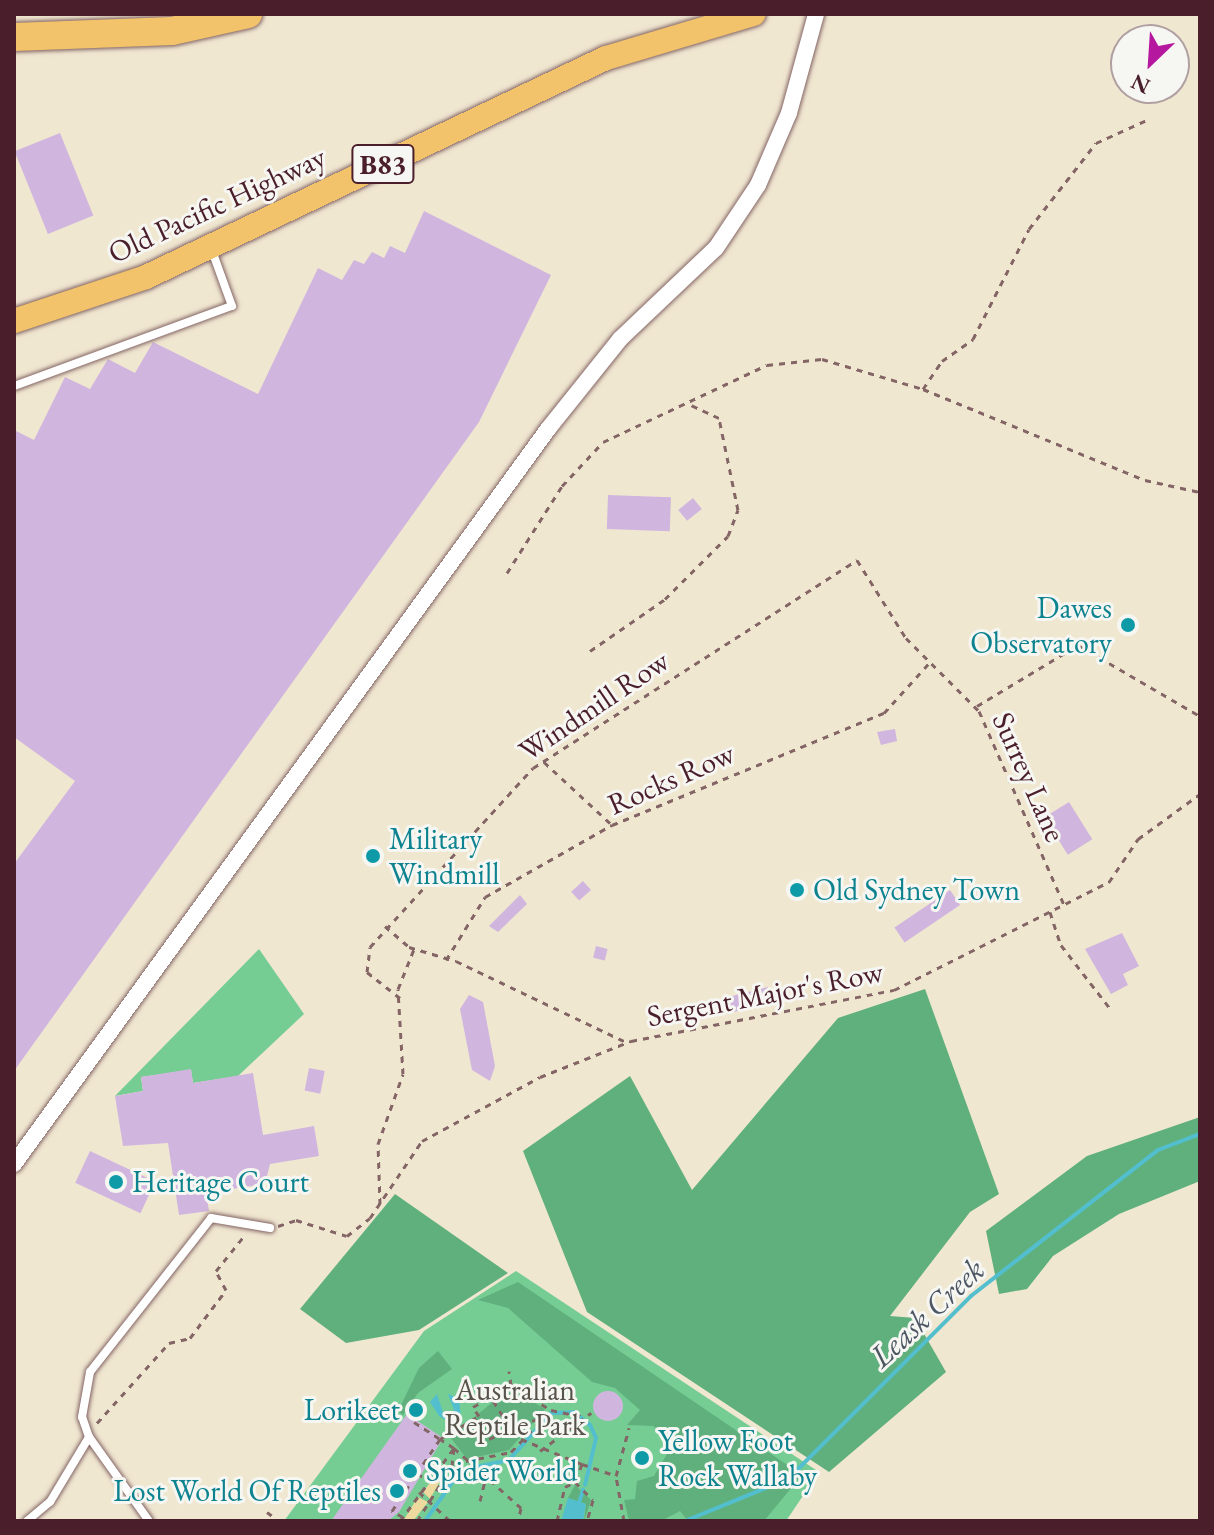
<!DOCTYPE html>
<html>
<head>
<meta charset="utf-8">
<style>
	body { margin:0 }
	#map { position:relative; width:1214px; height:1535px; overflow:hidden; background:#f0e7d1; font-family:"EB Garamond",serif }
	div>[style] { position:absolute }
	.green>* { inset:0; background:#76cd93 }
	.forest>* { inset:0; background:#60b07d }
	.sand>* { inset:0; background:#eeda9e }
	.water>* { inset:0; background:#53bfce }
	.stream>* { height:4px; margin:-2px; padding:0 2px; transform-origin:2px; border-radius:2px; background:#53bfce }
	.building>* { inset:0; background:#d0b6de; transform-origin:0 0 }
	.round { border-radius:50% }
	.path>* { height:3px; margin-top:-1.5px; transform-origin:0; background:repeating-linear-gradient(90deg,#846565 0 6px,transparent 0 12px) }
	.roads { filter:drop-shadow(0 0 2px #846565) drop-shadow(0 0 2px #846565) }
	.lane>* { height:8px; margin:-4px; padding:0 4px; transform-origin:4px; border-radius:4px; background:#fff }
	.street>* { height:16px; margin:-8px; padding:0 8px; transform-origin:8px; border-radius:8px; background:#fff }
	.primary>* { height:24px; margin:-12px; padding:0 12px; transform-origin:12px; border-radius:12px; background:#f2c36a }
	.highway>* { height:28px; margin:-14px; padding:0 14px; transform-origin:14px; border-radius:14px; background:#f2c36a }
	.dots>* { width:22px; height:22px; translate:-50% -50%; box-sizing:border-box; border:4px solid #f6f6f2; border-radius:50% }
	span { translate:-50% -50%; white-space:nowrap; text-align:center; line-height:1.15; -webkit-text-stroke:6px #f6f6f2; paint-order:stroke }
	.shield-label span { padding:2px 6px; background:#f6f6f2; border:2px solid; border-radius:6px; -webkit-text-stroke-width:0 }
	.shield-label { font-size:28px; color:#4a1f2b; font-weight:700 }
	.street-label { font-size:30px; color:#4a1f2b }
	.culture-label { font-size:30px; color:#0d838f }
	.right { translate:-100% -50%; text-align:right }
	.left { translate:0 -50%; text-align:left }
	.park-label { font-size:30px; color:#57534a }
	.water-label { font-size:32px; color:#4d5764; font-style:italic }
	.frame { position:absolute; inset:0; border:16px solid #4a1f2b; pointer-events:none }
	.north { position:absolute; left:1110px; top:24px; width:80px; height:80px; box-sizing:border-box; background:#f6f6f2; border:2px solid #b1a0a2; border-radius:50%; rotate:205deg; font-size:22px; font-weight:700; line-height:32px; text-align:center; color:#4a1f2b }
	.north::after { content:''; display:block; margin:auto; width:28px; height:36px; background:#b5179e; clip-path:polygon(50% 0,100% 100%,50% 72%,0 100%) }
</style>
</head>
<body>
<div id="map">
	<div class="green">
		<div style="clip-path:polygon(259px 949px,304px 1014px,238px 1076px,193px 1083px,191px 1070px,141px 1077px,143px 1091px,115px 1096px)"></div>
		<div style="clip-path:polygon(516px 1271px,819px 1472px,786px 1521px,284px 1521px,424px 1331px)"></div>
	</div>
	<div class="forest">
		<div style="clip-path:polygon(925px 989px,999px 1194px,970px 1212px,890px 1316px,915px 1318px,946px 1372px,829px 1472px,587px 1312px,523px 1151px,630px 1076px,692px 1190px,838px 1018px)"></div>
		<div style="clip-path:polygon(1200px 1117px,1200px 1181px,1119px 1214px,1053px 1256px,1027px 1289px,999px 1294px,986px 1231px,1087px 1156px)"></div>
		<div style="clip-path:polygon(395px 1194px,508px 1273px,419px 1330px,346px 1343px,300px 1309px)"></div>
		<div style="clip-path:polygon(518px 1282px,802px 1475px,764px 1521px,688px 1521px,680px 1511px,661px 1521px,629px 1521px,624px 1500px,635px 1499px,637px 1481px,654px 1476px,674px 1442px,653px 1426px,627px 1425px,640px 1410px,615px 1388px,592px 1382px,508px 1308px,478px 1300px)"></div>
		<div style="clip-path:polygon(438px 1351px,452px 1369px,418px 1393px,403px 1415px,398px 1411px,419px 1368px)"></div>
		<div style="clip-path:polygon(510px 1388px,545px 1409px,509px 1450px,467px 1459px,450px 1437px)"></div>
		<div style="clip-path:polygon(575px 1485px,591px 1500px,584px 1521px,586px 1504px,568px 1498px)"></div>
	</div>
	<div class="sand">
		<div style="clip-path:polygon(444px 1464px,448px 1467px,430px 1499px,423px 1492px)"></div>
		<div style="clip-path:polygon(418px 1497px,428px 1502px,413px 1521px,403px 1521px)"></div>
	</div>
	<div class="water">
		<div style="clip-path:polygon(437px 1394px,444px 1415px,454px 1410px,448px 1394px,459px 1398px,461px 1418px,451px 1423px,439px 1416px,430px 1402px)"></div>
		<div style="clip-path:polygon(568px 1498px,586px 1504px,583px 1521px,561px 1521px)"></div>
	</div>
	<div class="stream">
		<div style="left:579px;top:1503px;width:14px;rotate:-73deg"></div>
		<div style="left:425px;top:1521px;width:62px;rotate:-54.8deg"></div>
		<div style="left:461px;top:1470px;width:49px;rotate:-11.8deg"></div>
		<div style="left:509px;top:1460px;width:63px;rotate:-48.2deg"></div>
		<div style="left:551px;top:1413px;width:23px;rotate:-2deg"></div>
		<div style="left:574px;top:1412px;width:21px;rotate:39deg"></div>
		<div style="left:590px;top:1425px;width:14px;rotate:65deg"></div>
		<div style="left:596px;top:1438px;width:48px;rotate:103.2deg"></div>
		<div style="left:685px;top:1521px;width:111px;rotate:-22.2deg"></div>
		<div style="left:788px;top:1479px;width:259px;rotate:-45deg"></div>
		<div style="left:971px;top:1296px;width:237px;rotate:-38deg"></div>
		<div style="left:1158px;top:1150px;width:45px;rotate:-20.9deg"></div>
	</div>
	<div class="building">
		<div style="left:60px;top:133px;width:89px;height:49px;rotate:68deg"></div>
		<div style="clip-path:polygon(424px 211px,551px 275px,479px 422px,14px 1071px,14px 864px,75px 781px,14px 737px,14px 430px,34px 440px,65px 377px,90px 389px,108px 359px,135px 373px,153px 342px,258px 394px,318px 268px,342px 280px,354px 260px,364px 264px,372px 252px,384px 258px,390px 246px,405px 253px)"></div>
		<div style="left:608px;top:495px;width:63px;height:34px;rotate:2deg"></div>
		<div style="left:693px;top:498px;width:14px;height:19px;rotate:51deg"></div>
		<div style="clip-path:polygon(895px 729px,897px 741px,881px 745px,877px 732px)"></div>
		<div style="clip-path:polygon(728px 748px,732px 757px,724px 763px,717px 753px)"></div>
		<div style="left:1069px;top:802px;width:44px;height:29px;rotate:58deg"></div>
		<div class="round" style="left:365px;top:849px;width:16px;height:16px"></div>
		<div style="left:583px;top:881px;width:12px;height:16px;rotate:48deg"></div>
		<div style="left:950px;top:890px;width:18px;height:67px;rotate:56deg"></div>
		<div style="clip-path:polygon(520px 895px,527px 904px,498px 932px,489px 926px)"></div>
		<div style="clip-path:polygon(1122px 933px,1139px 966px,1123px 974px,1128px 985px,1111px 994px,1085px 949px)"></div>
		<div style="left:596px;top:946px;width:12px;height:12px;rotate:14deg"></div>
		<div style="left:768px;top:987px;width:16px;height:42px;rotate:76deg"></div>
		<div style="clip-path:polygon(469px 995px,483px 1002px,495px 1066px,490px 1081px,472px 1070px,460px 1009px)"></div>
		<div style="left:309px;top:1068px;width:16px;height:23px;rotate:11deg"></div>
		<div style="clip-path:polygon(191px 1069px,193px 1083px,253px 1073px,263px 1135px,314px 1126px,319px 1156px,270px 1164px,265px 1184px,206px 1193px,209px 1211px,179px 1215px,168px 1143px,123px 1146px,115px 1096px,143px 1091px,141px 1077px)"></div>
		<div style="left:90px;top:1151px;width:72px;height:35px;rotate:25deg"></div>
		<div class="round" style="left:593px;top:1391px;width:30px;height:30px"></div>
		<div style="clip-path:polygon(407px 1414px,443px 1438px,399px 1512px,388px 1521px,331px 1521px)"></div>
	</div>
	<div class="path">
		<div style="left:923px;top:389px;width:34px;rotate:-56deg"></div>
		<div style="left:942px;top:361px;width:38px;rotate:-35deg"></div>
		<div style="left:973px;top:339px;width:123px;rotate:-63deg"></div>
		<div style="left:1029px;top:229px;width:109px;rotate:-52.1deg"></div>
		<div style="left:1096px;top:143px;width:56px;rotate:-24.3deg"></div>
		<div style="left:507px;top:573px;width:103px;rotate:-57.7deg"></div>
		<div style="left:562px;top:486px;width:60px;rotate:-47deg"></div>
		<div style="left:603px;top:442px;width:181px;rotate:-25.2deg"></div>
		<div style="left:767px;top:365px;width:55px;rotate:-6.2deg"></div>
		<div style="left:822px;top:359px;width:105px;rotate:16.5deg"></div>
		<div style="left:923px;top:389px;width:240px;rotate:22.3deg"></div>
		<div style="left:1145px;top:480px;width:56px;rotate:12.3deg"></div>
		<div style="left:590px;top:651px;width:91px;rotate:-34.7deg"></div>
		<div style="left:665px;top:599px;width:89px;rotate:-45deg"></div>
		<div style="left:728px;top:536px;width:28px;rotate:-69deg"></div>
		<div style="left:738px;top:510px;width:94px;rotate:-101.7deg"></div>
		<div style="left:719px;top:418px;width:33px;rotate:-155deg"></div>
		<div style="left:977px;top:706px;width:118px;rotate:-31.1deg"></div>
		<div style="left:1078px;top:645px;width:141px;rotate:30.2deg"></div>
		<div style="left:544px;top:762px;width:93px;rotate:42.8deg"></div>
		<div style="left:1050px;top:912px;width:35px;rotate:72deg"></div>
		<div style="left:1061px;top:945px;width:83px;rotate:52.3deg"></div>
		<div style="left:385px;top:926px;width:32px;rotate:41deg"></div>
		<div style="left:409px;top:947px;width:49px;rotate:16.6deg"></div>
		<div style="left:456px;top:961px;width:191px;rotate:25.5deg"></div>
		<div style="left:446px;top:960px;width:74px;rotate:-58.2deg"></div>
		<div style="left:485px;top:897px;width:146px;rotate:-29.6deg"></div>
		<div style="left:612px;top:825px;width:294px;rotate:-22.4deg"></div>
		<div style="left:884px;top:713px;width:70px;rotate:-47.9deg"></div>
		<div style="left:400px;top:998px;width:42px;rotate:-141.8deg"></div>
		<div style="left:367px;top:972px;width:25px;rotate:-83deg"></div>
		<div style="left:370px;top:947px;width:242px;rotate:-47.7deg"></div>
		<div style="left:533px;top:768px;width:385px;rotate:-32.7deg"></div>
		<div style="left:857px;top:560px;width:92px;rotate:57.9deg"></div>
		<div style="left:906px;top:638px;width:103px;rotate:45deg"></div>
		<div style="left:979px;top:711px;width:212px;rotate:66.3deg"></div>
		<div style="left:380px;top:1204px;width:60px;rotate:-91.9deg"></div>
		<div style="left:378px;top:1144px;width:74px;rotate:-70.3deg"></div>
		<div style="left:403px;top:1074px;width:85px;rotate:-93.4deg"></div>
		<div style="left:398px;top:989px;width:43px;rotate:-68.2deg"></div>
		<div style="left:278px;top:1226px;width:19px;rotate:-18deg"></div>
		<div style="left:296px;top:1220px;width:53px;rotate:17.4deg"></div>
		<div style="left:347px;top:1236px;width:29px;rotate:-38deg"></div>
		<div style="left:370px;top:1218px;width:93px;rotate:-56deg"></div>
		<div style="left:422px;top:1141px;width:134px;rotate:-28.5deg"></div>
		<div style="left:540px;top:1077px;width:98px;rotate:-21.6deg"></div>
		<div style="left:631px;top:1041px;width:268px;rotate:-11deg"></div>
		<div style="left:894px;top:990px;width:241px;rotate:-26.7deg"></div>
		<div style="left:1109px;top:882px;width:52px;rotate:-56deg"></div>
		<div style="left:1138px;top:839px;width:77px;rotate:-36deg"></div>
		<div style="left:511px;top:1385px;width:47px;rotate:32deg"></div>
		<div style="left:414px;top:1422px;width:31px;rotate:33deg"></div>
		<div style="left:440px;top:1439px;width:41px;rotate:124.1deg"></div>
		<div style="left:97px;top:1423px;width:108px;rotate:-48deg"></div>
		<div style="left:169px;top:1343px;width:22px;rotate:-13deg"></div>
		<div style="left:190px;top:1338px;width:60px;rotate:-53.1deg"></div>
		<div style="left:226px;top:1290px;width:21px;rotate:-118deg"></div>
		<div style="left:216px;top:1271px;width:45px;rotate:-51.3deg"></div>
		<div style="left:509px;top:1426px;width:28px;rotate:-13deg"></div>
		<div style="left:454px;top:1432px;width:36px;rotate:11deg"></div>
		<div style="left:489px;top:1439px;width:17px;rotate:-25deg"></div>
		<div style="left:504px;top:1432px;width:8px;rotate:-50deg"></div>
		<div style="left:509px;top:1426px;width:44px;rotate:-121.9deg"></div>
		<div style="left:521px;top:1439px;width:66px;rotate:22.3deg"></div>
		<div style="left:582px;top:1464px;width:19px;rotate:111deg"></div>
		<div style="left:575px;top:1482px;width:25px;rotate:45deg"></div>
		<div style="left:593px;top:1500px;width:22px;rotate:106deg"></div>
		<div style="left:540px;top:1451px;width:64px;rotate:-36.7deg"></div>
		<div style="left:466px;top:1461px;width:46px;rotate:-11.3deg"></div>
		<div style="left:511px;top:1452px;width:58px;rotate:-46.4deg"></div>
		<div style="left:551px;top:1410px;width:34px;rotate:12deg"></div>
		<div style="left:582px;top:1464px;width:36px;rotate:19deg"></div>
		<div style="left:419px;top:1492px;width:42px;rotate:43.1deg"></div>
		<div style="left:480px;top:1501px;width:21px;rotate:-76deg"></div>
		<div style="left:267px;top:1512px;width:15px;rotate:37deg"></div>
		<div style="left:403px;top:1517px;width:13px;rotate:-151deg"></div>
		<div style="left:392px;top:1511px;width:45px;rotate:-56.7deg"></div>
		<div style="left:417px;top:1473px;width:12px;rotate:35deg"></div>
		<div style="left:400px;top:1521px;width:91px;rotate:-53.5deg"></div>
		<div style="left:454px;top:1448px;width:90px;rotate:41.8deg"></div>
		<div style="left:521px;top:1508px;width:13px;rotate:103deg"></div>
		<div style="left:417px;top:1521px;width:65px;rotate:-57.5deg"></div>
		<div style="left:452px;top:1466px;width:18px;rotate:-84deg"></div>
		<div style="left:454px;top:1448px;width:17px;rotate:-147deg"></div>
		<div style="left:440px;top:1439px;width:45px;rotate:-30.5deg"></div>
		<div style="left:479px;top:1416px;width:11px;rotate:-124deg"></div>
		<div style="left:473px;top:1407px;width:44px;rotate:-30.1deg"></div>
		<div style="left:511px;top:1385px;width:14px;rotate:-98deg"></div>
		<div style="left:557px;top:1521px;width:35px;rotate:-77deg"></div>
		<div style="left:565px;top:1487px;width:11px;rotate:-27deg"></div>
		<div style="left:624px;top:1521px;width:46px;rotate:-100.1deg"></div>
		<div style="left:616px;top:1476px;width:50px;rotate:-74.8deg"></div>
	</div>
	<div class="roads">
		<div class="lane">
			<div style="left:14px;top:386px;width:232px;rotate:-20.2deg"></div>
			<div style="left:232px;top:306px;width:62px;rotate:-109.9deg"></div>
			<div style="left:27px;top:1521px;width:30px;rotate:-40deg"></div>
			<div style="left:50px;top:1502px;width:76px;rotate:-59deg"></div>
			<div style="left:149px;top:1521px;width:103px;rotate:-125.5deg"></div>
			<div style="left:89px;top:1437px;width:21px;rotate:-109deg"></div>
			<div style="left:82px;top:1417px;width:46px;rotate:-79.9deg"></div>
			<div style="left:90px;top:1372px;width:196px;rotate:-51.8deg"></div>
			<div style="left:211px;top:1218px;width:60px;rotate:9.6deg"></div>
		</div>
		<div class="street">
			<div style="left:14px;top:1164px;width:909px;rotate:-54deg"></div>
			<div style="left:548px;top:429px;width:115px;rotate:-51.3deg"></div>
			<div style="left:620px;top:339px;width:132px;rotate:-43.5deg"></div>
			<div style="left:716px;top:248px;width:76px;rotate:-56.3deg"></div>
			<div style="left:758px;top:185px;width:78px;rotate:-66.7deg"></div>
			<div style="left:789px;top:113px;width:103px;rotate:-74.7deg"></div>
		</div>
		<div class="primary">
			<div style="left:14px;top:321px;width:139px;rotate:-18.4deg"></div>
			<div style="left:146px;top:277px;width:509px;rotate:-25.46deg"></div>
			<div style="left:606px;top:58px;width:154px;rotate:-16.6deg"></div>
		</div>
		<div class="highway">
			<div style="left:14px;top:37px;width:158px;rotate:-2.2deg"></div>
			<div style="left:172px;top:31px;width:78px;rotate:-12.6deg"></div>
		</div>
	</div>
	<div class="dots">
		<div style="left:1128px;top:625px;background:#0f9aa8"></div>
		<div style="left:373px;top:856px;background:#0f9aa8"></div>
		<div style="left:797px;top:890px;background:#0f9aa8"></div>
		<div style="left:116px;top:1182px;background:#0f9aa8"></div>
		<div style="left:416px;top:1410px;background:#0f9aa8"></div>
		<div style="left:642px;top:1458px;background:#0f9aa8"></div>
		<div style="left:410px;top:1471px;background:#0f9aa8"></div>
		<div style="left:397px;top:1491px;background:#0f9aa8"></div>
	</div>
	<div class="shield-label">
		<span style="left:383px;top:164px">B83</span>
	</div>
	<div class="street-label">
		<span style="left:217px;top:205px;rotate:-25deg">Old Pacific Highway</span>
		<span style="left:594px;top:706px;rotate:-34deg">Windmill Row</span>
		<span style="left:1029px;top:777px;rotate:66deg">Surrey Lane</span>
		<span style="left:671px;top:779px;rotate:-24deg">Rocks Row</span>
		<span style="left:765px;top:994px;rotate:-11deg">Sergent Major's Row</span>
	</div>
	<div class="culture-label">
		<span class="right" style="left:1112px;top:625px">Dawes<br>Observatory</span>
		<span class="left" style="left:389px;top:856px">Military<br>Windmill</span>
		<span class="left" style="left:813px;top:890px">Old Sydney Town</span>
		<span class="left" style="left:132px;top:1182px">Heritage Court</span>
		<span class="right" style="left:400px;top:1410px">Lorikeet</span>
		<span class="left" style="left:658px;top:1458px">Yellow Foot<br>Rock Wallaby</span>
		<span class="left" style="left:426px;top:1471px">Spider World</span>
		<span class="right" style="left:381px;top:1491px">Lost World Of Reptiles</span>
	</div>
	<div class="park-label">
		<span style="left:515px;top:1407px">Australian<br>Reptile Park</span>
	</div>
	<div class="water-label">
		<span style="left:927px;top:1313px;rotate:-43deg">Leask Creek</span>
	</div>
	<div class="frame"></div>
	<div class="north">N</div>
</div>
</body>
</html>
